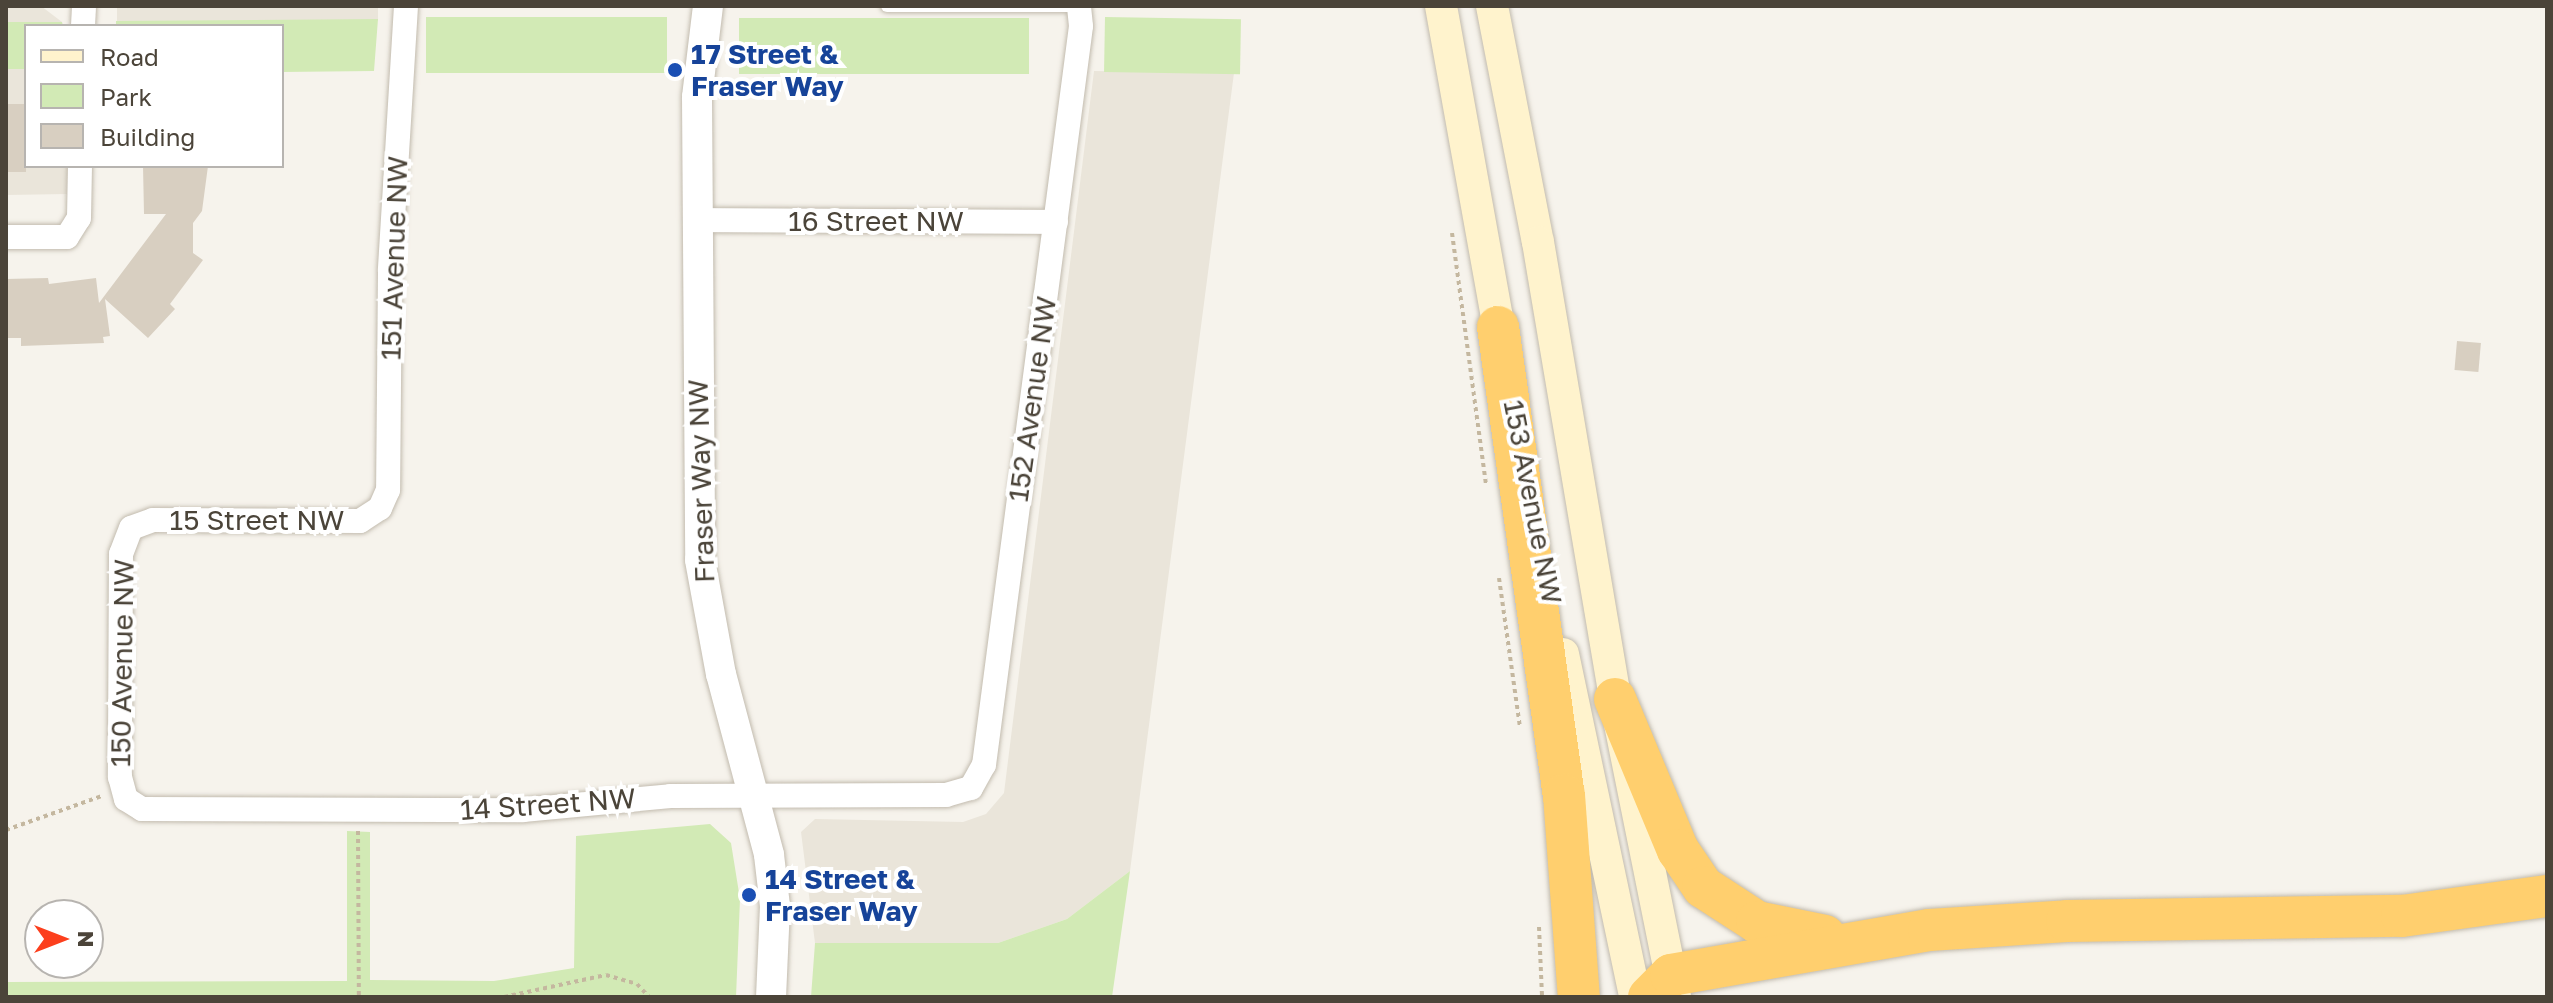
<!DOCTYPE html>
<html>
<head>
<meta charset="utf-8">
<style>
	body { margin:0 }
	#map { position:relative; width:2553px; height:1003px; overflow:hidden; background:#f6f3ec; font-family:"Golos Text",sans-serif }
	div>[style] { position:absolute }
	.residential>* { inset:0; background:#eae5da; transform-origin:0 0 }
	.green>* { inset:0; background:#d2eab5; transform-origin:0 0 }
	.building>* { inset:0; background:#d8cfc1; transform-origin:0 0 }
	.path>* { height:4px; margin-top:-2px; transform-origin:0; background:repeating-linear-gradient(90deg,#c4b79f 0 4px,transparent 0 8px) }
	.roads { filter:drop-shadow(0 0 2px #c2bbae) drop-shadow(0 0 2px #c2bbae) }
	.service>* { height:12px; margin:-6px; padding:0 6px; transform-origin:6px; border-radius:6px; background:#fff }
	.minor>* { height:24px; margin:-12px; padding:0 12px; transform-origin:12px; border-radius:12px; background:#fff }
	.tertiary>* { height:30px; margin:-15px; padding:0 15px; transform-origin:15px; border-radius:15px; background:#fff }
	.secondary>* { height:32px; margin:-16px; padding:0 16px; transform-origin:16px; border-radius:16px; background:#fff3cd }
	.motorway>* { height:42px; margin:-21px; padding:0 21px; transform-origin:21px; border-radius:21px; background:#ffcf6e }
	.dots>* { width:22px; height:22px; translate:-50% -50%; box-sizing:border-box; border:4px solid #fff; border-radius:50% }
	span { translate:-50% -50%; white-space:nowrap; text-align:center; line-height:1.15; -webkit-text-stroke:8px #fff; paint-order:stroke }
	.transit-label { font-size:28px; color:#164399; font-weight:700 }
	.left { translate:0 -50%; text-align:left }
	.street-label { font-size:28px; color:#4b4439 }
	.frame { position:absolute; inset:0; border:8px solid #4b4439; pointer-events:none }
	.legend { position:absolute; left:24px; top:24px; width:260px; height:144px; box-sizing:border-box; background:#fff; border:2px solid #b7b4b0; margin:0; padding:10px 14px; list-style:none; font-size:24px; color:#4b4439 }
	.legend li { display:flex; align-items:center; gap:16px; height:40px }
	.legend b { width:40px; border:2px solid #b7b4b0 }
	.north { position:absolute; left:24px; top:899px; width:80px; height:80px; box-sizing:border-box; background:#fff; border:2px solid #b7b4b0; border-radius:50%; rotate:90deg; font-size:22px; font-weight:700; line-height:32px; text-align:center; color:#4b4439 }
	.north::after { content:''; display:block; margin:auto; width:28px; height:36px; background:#fc3f1d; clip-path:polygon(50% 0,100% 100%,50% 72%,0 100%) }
</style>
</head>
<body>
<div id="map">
	<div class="residential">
		<div style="clip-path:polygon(6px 6px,41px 6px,62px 22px,6px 22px)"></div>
		<div style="left:117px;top:6px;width:261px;height:15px"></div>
		<div style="clip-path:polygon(6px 69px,26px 69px,26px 166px,68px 166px,67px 194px,6px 195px)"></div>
		<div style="clip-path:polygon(1094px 71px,1234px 73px,1130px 871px,1067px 919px,998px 943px,815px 943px,801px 832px,815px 819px,963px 822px,986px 814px,1004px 793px)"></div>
	</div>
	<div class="green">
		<div style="left:426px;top:17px;width:241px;height:56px"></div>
		<div style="left:1105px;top:17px;width:136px;height:55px;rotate:1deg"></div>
		<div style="left:739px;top:18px;width:290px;height:56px"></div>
		<div style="clip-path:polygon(378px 19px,374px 71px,282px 72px,282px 26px,116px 26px,116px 21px)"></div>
		<div style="clip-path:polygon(6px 22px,62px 22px,63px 26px,26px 26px,26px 69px,6px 69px)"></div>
		<div style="clip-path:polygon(710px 824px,731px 843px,740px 899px,736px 997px,6px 997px,6px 982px,347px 981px,347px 831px,370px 832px,370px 980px,494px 981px,574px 968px,576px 836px)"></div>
		<div style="clip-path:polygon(1130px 871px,1112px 997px,811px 997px,815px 943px,998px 943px,1067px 919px)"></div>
	</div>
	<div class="building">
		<div style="left:6px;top:104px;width:20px;height:68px"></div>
		<div style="clip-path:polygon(143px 166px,208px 166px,202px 211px,193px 223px,193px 253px,203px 260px,170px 304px,175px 309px,148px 338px,105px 299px,110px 336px,103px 337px,104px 343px,21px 346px,21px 338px,6px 338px,6px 279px,48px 278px,49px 284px,96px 278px,99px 303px,166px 214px,144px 214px)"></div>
		<div style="left:2457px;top:341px;width:24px;height:29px;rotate:5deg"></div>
	</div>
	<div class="path">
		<div style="left:1452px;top:233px;width:255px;rotate:82.3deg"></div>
		<div style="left:1499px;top:578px;width:150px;rotate:82deg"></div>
		<div style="left:6px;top:830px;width:102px;rotate:-19.5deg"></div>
		<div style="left:358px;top:831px;width:166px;rotate:89.7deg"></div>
		<div style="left:1539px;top:927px;width:70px;rotate:87.5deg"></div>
		<div style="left:504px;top:997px;width:104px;rotate:-12.2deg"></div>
		<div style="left:606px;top:975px;width:32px;rotate:16deg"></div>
		<div style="left:637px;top:984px;width:18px;rotate:47deg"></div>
	</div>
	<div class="roads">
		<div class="service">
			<div style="left:887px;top:6px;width:192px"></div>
		</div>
		<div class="minor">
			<div style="left:406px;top:6px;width:265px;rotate:93.5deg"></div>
			<div style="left:390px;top:271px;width:219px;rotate:90.5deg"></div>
			<div style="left:388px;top:490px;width:20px;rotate:114deg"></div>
			<div style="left:380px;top:508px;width:24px;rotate:147deg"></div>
			<div style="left:360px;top:521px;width:207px;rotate:-179.7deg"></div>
			<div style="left:153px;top:520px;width:23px;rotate:160deg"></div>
			<div style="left:131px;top:528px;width:28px;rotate:111deg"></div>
			<div style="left:121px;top:554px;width:223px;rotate:90.3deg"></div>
			<div style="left:120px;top:777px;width:23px;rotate:75deg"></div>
			<div style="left:126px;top:799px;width:19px;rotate:32deg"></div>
			<div style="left:142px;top:809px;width:381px;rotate:0.2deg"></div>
			<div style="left:523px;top:810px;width:148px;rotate:-5.4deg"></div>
			<div style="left:670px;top:796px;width:276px;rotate:-0.2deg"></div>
			<div style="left:946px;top:795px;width:26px;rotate:-16deg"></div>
			<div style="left:971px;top:788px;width:26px;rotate:-61deg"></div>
			<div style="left:984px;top:765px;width:745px;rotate:-82.52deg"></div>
			<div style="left:1081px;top:26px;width:20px;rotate:-96deg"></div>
			<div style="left:83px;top:26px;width:20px;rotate:-87deg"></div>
			<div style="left:696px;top:220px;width:360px;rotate:0.3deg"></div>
			<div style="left:6px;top:237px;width:61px"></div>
			<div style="left:67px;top:237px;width:22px;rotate:-58deg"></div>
			<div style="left:79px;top:218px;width:52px;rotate:-88.9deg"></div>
		</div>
		<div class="tertiary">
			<div style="left:708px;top:6px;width:92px;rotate:96.9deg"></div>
			<div style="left:697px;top:97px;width:463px;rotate:89.6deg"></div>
			<div style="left:700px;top:560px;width:116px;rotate:79.6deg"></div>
			<div style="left:721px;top:674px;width:187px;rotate:75.1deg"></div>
			<div style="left:769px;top:855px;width:51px;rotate:83.3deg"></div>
			<div style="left:775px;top:906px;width:91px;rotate:92.5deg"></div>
		</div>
		<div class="secondary">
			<div style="left:1441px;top:6px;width:349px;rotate:79.8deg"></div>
			<div style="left:1492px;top:6px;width:240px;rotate:79deg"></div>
			<div style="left:1538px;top:242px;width:463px;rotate:80.4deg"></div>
			<div style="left:1615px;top:699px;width:304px;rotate:78.6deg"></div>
			<div style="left:1563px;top:654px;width:350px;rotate:78.1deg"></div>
		</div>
		<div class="motorway">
			<div style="left:1498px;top:327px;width:473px;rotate:82deg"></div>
			<div style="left:1564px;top:795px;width:203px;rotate:85.8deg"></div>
			<div style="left:1615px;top:699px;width:164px;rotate:67.4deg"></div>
			<div style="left:1678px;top:850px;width:45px;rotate:56deg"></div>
			<div style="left:1703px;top:887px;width:64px;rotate:32.9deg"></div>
			<div style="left:1757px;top:922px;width:69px;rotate:11.6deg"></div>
			<div style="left:1649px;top:997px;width:31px;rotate:-45deg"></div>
			<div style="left:1671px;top:975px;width:262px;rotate:-9.9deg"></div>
			<div style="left:1929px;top:930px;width:138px;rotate:-3.7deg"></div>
			<div style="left:2067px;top:921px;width:335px;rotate:-0.9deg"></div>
			<div style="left:2402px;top:916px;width:146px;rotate:-7.9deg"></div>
		</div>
	</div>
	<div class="dots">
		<div style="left:675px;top:70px;background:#1a4fb4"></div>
		<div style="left:749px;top:895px;background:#1a4fb4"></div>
	</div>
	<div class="transit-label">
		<span class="left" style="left:691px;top:70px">17 Street &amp;<br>Fraser Way</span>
		<span class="left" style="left:765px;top:895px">14 Street &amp;<br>Fraser Way</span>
	</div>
	<div class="street-label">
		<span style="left:876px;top:221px">16 Street NW</span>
		<span style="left:394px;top:258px;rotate:-88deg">151 Avenue NW</span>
		<span style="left:1032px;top:399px;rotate:-82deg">152 Avenue NW</span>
		<span style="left:701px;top:481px;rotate:-92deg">Fraser Way NW</span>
		<span style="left:1533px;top:502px;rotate:79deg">153 Avenue NW</span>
		<span style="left:257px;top:520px">15 Street NW</span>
		<span style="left:122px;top:663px;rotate:-89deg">150 Avenue NW</span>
		<span style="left:548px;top:804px;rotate:-4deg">14 Street NW</span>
	</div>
	<div class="frame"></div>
	<ul class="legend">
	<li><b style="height:10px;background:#fff3cd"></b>Road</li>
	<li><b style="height:22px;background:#d2eab5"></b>Park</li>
	<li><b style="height:22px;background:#d8cfc1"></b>Building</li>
	</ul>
	<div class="north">N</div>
</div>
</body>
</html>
